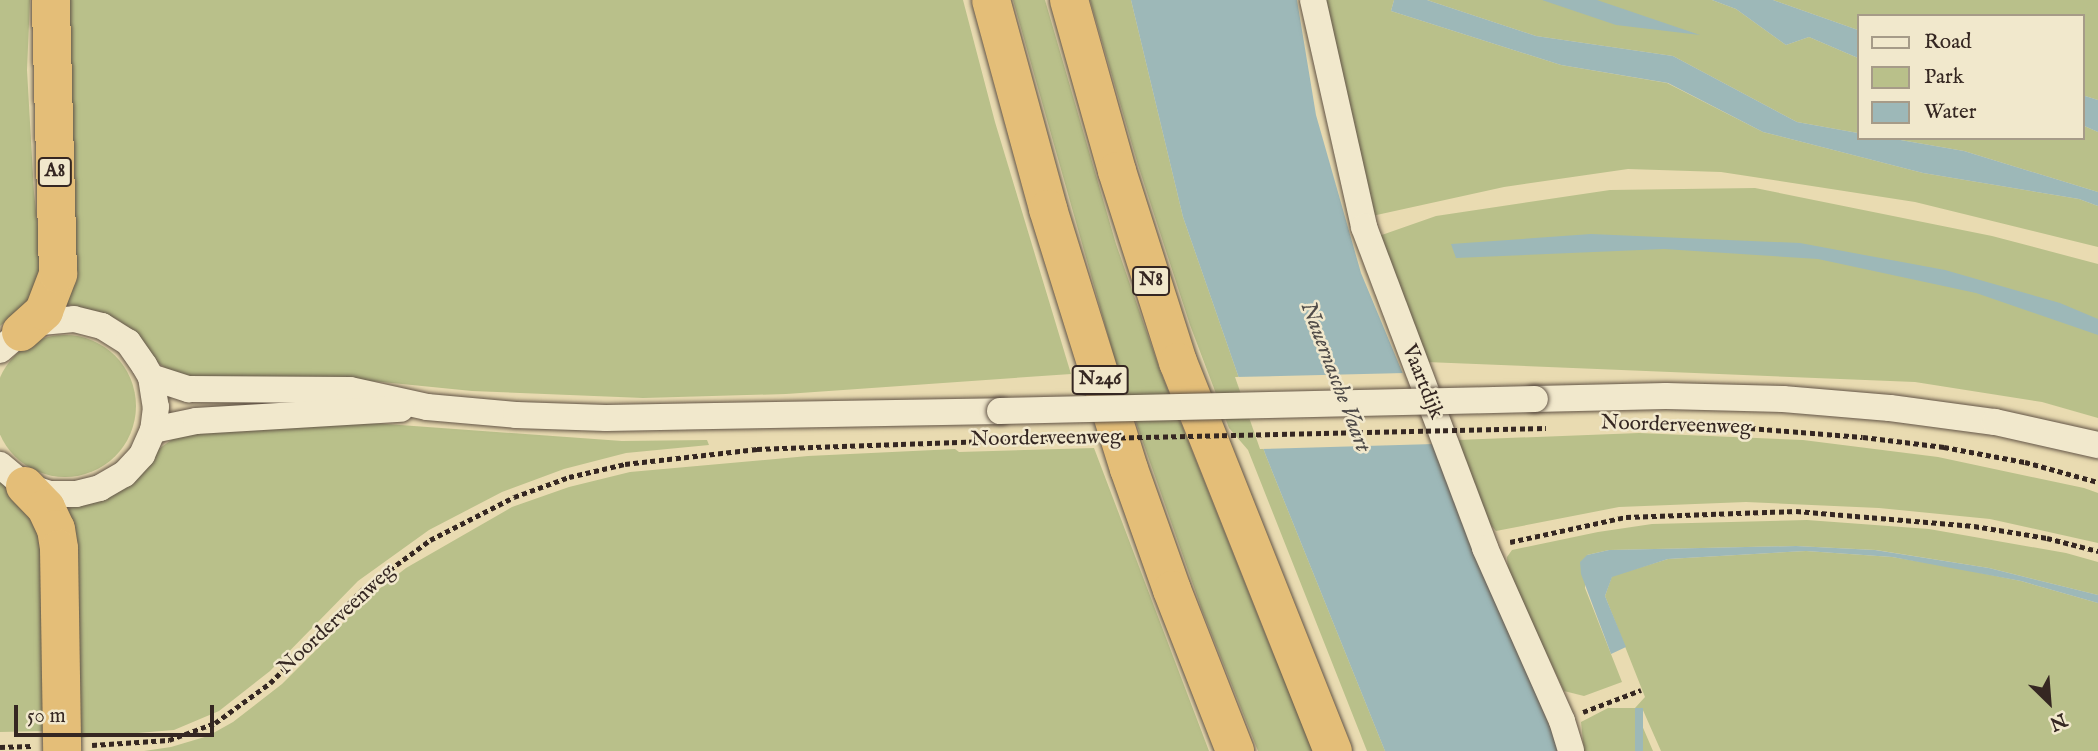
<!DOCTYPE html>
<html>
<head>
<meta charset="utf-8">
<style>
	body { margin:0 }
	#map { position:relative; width:2098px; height:751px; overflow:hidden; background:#e9dbb1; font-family:"IM FELL English",serif }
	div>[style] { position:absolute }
	.green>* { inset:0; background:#b9c08a }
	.round { border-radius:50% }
	.water>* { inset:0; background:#9db8b8; transform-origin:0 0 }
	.pier>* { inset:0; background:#e9dbb1 }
	.path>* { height:4.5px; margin-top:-2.25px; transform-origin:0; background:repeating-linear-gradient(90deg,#352722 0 5px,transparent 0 8.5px) }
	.roads { filter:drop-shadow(0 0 2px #625446) drop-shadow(0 0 2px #625446) }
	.minor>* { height:26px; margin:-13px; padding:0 13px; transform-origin:13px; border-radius:13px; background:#f1e8cc }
	.highway>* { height:38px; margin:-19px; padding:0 19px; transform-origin:19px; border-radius:19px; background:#e4be78 }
	.path-bridge>* { height:4.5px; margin-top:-2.25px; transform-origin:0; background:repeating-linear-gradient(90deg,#352722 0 5px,transparent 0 8.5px) }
	.bridges { filter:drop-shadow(0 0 2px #625446) drop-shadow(0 0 2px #625446) }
	.minor-bridge>* { height:26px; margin:-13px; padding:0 13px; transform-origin:13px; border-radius:13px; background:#f1e8cc }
	span { translate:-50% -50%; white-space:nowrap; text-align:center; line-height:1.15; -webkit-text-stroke:5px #f1e8cc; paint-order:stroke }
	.shield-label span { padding:2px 5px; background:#f1e8cc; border:2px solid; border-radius:5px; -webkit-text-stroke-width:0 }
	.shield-label { font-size:19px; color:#352722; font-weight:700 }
	.street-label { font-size:21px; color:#352722 }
	.water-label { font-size:23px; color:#4f4b48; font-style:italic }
	.legend { position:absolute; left:1857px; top:14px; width:228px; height:126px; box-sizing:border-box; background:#f1e8cc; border:2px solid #a69b88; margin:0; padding:9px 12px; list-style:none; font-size:21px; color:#352722 }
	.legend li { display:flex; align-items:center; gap:14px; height:35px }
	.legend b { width:35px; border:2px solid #a69b88 }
	.north { position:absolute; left:2014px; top:667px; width:70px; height:70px; -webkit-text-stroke:5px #f1e8cc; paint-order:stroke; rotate:155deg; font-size:19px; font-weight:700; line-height:28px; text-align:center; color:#352722 }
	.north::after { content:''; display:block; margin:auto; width:24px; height:32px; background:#352722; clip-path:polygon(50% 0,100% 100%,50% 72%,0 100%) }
	.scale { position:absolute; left:14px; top:705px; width:200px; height:32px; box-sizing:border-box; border:4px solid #352722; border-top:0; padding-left:9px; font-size:21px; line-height:24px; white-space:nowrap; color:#352722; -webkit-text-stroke:5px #f1e8cc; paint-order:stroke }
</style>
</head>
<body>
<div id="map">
	<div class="green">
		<div style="clip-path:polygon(0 0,30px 0,27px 70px,34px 193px,42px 263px,32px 299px,0 326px)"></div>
		<div style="clip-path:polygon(61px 0,963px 0,995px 122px,1071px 374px,786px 394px,643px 398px,472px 391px,342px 378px,191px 378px,174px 374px,157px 362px,120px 321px,104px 313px,67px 304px)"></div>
		<div style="clip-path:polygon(1013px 0,1045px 0,1116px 244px,1161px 373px,1272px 651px,1318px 751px,1258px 751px,1202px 610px,1119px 374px)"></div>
		<div style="clip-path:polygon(1090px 0,1131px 0,1183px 217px,1266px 456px,1385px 751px,1367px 751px,1248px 450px,1229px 428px,1190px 325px,1138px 165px)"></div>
		<div style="clip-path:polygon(1323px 0,1394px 0,1391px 11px,1561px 65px,1667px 83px,1763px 132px,1923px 173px,2079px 199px,2098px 206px,2098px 247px,1915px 202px,1721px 172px,1628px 169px,1504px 187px,1372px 216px)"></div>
		<div style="clip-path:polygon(1427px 0,1712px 0,1736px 9px,1786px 45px,1809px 37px,1858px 58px,1858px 133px,1797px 122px,1673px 56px,1536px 36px)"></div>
		<div style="clip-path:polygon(1773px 0,2098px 0,2098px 100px,2082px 95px,2082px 16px,1858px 16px,1858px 30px)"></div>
		<div style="clip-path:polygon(2082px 125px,2098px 132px,2098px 192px,1964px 151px,1889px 138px,2082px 138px)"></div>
		<div style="clip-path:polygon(1755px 188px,1992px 236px,2098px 264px,2098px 418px,2042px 402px,1915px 382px,1426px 362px,1376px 237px,1436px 216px,1610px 190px)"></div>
		<div class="round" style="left:-6px;top:335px;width:142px;height:142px"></div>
		<div style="clip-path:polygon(345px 421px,622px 441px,707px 440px,709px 445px,626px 453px,564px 469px,502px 492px,429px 530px,358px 581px,270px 671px,219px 711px,174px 730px,77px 738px,67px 518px,69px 508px,81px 505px,174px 438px,200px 428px)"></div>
		<div style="clip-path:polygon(1639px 433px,1803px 440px,1938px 457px,2084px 488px,2098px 493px,2098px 543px,1990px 519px,1879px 508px,1746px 502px,1619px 507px,1496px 531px,1487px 521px,1458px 440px)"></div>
		<div style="clip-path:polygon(1094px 448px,1209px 751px,144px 751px,171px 747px,208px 736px,233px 722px,282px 684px,369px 597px,406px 568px,512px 507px,569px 487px,630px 472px,808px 456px,955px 449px,959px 452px)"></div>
		<div style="clip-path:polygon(0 478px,38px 527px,43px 553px,46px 731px,0 732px)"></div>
		<div style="clip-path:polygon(1807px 520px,1929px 529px,2066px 553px,2098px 562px,2098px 595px,1989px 568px,1876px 550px,1796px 546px,1609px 550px,1587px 555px,1585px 588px,1622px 682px,1584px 696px,1564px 691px,1508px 572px,1507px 557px,1512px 550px,1598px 532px,1652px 524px)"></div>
		<div style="clip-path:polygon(1806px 551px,1892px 557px,1946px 566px,2021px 581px,2098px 603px,2098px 751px,1661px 751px,1642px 708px,1635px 709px,1653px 751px,1584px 751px,1581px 722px,1608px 708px,1635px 708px,1645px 697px,1605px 596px,1612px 576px,1668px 559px)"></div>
	</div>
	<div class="water">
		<div style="clip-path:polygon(1131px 0,1297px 0,1316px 115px,1361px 273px,1560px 751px,1385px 751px,1266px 456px,1183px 217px)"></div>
		<div style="clip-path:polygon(1394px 0,1427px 0,1536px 36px,1673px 56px,1797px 122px,1858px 133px,1858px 138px,1889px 138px,1964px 151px,2098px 192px,2098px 206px,2079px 199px,1923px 173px,1763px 132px,1668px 83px,1561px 65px,1391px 11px)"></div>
		<div style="clip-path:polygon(1542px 0,1597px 0,1700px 35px,1616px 25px)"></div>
		<div style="clip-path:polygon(1712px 0,1773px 0,1858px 30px,1858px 58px,1809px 37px,1786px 45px,1736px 9px)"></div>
		<div style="clip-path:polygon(2082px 95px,2098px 100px,2098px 132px,2082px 125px)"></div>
		<div style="clip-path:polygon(1591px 234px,1800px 243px,1945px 270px,2060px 303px,2098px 319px,2098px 335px,1976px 293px,1818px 259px,1664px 249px,1456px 258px,1451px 244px)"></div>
		<div style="clip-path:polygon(1796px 546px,1875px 550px,1989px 568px,2098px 595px,2098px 603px,2021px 581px,1892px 557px,1806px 551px,1668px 559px,1612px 577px,1605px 596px,1626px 647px,1611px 654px,1581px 574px,1580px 562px,1587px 555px,1609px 550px)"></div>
		<div style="left:1635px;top:708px;width:8px;height:47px"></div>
	</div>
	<div class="pier">
		<div style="clip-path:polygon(1405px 373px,1434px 444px,1260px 449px,1235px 377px)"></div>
	</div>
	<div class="path">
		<div style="left:1725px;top:426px;width:138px;rotate:4.6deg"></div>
		<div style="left:1863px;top:437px;width:82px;rotate:7deg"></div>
		<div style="left:1944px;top:447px;width:82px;rotate:10.5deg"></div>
		<div style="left:2025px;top:462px;width:76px;rotate:15.3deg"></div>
		<div style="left:1510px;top:542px;width:119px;rotate:-12.2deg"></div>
		<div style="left:1626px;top:517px;width:170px;rotate:-2deg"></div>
		<div style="left:1796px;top:511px;width:179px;rotate:4.8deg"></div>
		<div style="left:1974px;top:526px;width:74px;rotate:9.3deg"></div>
		<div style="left:2047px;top:538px;width:53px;rotate:14.3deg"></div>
		<div style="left:1583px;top:712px;width:62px;rotate:-20.8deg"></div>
		<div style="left:92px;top:745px;width:77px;rotate:-3.7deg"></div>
		<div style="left:169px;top:740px;width:49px;rotate:-20.3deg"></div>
		<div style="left:215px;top:723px;width:68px;rotate:-36deg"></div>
		<div style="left:270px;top:683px;width:131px;rotate:-45.3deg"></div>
		<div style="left:362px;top:590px;width:84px;rotate:-36.3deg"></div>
		<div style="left:430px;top:540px;width:94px;rotate:-27.1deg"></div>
		<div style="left:514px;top:497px;width:59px;rotate:-20deg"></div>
		<div style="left:569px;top:477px;width:57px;rotate:-13.1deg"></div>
		<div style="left:625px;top:464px;width:133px;rotate:-6.5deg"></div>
		<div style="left:757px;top:449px;width:253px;rotate:-2deg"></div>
		<div style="left:0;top:747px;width:31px;rotate:-2deg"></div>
	</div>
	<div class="roads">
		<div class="minor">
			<div style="left:1313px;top:0;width:233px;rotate:77.3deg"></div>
			<div style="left:1364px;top:227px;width:343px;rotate:69.3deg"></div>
			<div style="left:1485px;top:548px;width:189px;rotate:66deg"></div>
			<div style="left:1562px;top:721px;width:31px;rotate:73deg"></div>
			<div style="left:0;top:350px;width:28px;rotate:-41deg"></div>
			<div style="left:21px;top:332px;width:22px;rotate:-27deg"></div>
			<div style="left:41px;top:322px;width:33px;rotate:-5deg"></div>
			<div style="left:74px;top:319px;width:29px;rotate:14deg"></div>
			<div style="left:102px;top:326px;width:31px;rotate:32deg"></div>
			<div style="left:128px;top:342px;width:28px;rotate:55deg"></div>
			<div style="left:144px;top:365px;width:14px;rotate:60deg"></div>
			<div style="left:151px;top:377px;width:30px;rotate:81deg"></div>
			<div style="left:156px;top:407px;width:23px;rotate:97deg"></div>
			<div style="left:153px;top:430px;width:27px;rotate:114deg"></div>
			<div style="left:142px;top:455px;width:26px;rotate:133deg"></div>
			<div style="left:124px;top:474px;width:28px;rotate:150deg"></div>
			<div style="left:100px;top:488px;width:25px;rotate:166deg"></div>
			<div style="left:76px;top:494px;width:26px;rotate:180deg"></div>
			<div style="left:50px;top:494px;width:26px;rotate:-162deg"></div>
			<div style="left:25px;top:486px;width:33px;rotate:-140deg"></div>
			<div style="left:151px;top:377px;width:40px;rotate:18deg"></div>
			<div style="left:189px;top:389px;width:161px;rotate:0.4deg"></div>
			<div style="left:350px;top:390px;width:79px;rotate:12.4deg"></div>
			<div style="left:427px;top:407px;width:89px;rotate:5.1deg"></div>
			<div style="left:516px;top:415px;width:90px;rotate:1.9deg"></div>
			<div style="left:606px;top:418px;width:394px;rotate:-1deg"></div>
			<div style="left:1535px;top:399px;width:131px;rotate:-1.3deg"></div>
			<div style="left:1666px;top:396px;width:117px;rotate:1.5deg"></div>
			<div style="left:1783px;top:399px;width:107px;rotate:4.8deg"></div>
			<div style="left:1890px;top:408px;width:106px;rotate:7.6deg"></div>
			<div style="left:1995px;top:422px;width:106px;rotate:12.6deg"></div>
			<div style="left:153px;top:430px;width:44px;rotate:-11.8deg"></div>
			<div style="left:196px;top:421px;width:205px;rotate:-3.4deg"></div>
		</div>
		<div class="highway">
			<div style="left:991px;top:0;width:217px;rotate:74.7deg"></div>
			<div style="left:1048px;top:209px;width:272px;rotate:72.7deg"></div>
			<div style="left:1129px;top:469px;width:128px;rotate:70.4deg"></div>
			<div style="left:1172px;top:590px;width:173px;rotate:68.6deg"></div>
			<div style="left:1069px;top:0;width:178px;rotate:74.3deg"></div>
			<div style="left:1117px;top:171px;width:201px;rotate:72.3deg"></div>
			<div style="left:1178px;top:362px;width:419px;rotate:68.3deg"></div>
			<div style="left:21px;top:332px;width:31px;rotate:-42deg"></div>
			<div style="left:44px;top:311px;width:40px;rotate:-69deg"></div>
			<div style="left:58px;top:274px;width:274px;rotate:-91.5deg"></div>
			<div style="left:25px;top:486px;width:30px;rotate:46deg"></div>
			<div style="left:46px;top:508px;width:23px;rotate:65deg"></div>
			<div style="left:56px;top:529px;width:20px;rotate:81deg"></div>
			<div style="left:59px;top:549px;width:202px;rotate:89.1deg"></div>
		</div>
	</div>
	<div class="path-bridge">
		<div style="left:1010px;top:440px;width:536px;rotate:-1.28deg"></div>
	</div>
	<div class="bridges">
		<div class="minor-bridge">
			<div style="left:1000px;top:411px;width:535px;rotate:-1.28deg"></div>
		</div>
	</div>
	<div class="shield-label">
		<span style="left:55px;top:172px">A8</span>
		<span style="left:1151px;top:281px">N8</span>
		<span style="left:1100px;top:380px">N246</span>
	</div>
	<div class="street-label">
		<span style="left:1422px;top:382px;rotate:68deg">Vaartdijk</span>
		<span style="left:1676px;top:426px;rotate:2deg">Noorderveenweg</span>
		<span style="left:1046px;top:439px;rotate:-1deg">Noorderveenweg</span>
		<span style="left:337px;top:620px;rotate:-43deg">Noorderveenweg</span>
	</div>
	<div class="water-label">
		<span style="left:1335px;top:377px;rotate:69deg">Nauernasche Vaart</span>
	</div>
	<ul class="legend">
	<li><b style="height:9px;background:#f1e8cc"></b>Road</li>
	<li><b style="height:19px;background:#b9c08a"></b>Park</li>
	<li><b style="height:19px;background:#9db8b8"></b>Water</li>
	</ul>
	<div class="north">N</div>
	<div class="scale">50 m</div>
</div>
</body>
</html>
